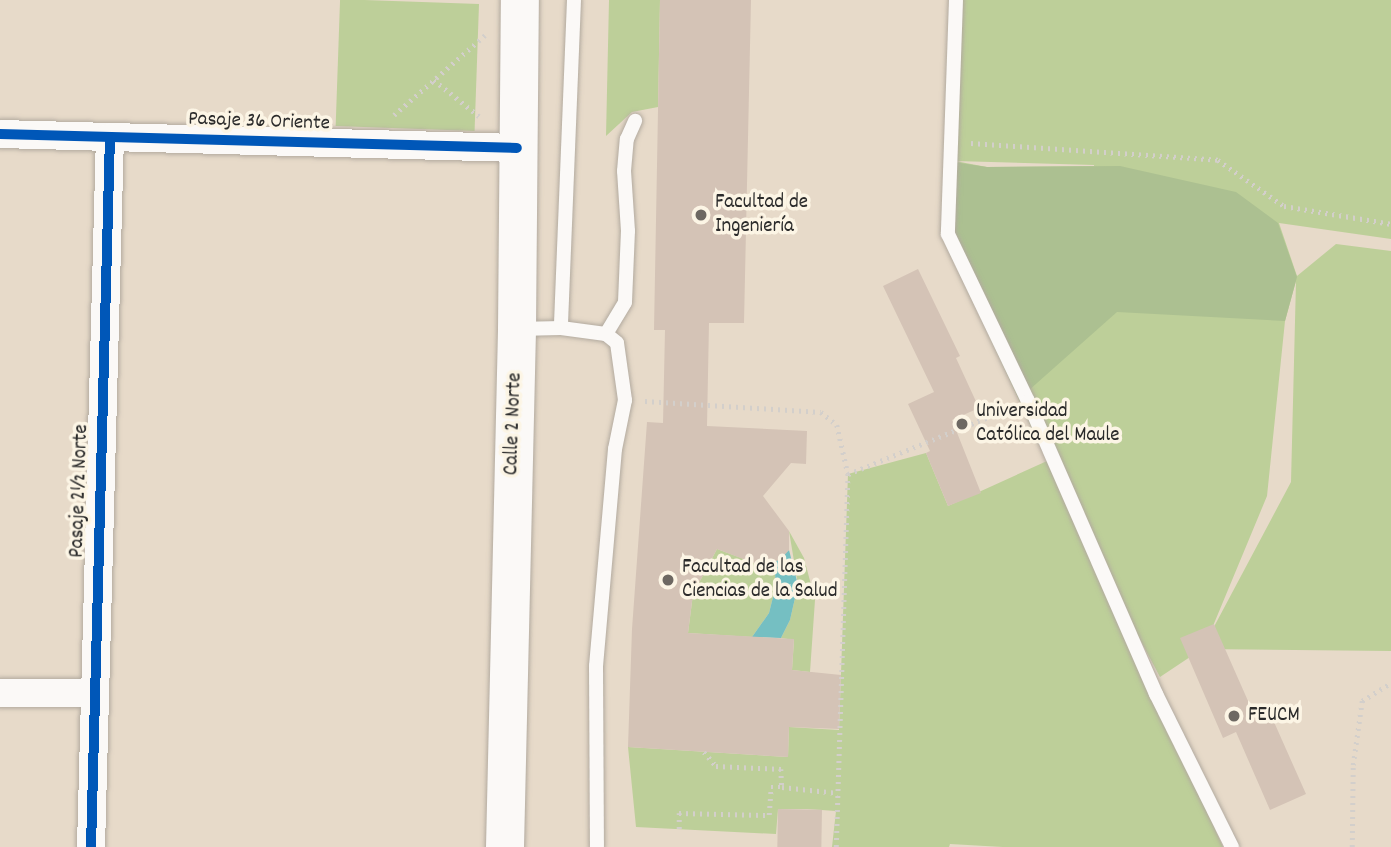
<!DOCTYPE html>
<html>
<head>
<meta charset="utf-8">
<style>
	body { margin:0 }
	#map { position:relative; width:1391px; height:847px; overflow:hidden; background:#e7dac9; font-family:Dekko,sans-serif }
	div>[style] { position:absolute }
	.green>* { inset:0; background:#bdcf99; transform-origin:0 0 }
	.forest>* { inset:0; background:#acc091 }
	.water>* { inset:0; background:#75bfc2 }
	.building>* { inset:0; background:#d4c3b6; transform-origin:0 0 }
	.path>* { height:4.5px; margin-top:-2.25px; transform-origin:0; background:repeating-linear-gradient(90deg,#d3cfcb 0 2px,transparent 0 7px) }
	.roads { filter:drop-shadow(0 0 2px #b2aa9f) drop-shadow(0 0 2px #b2aa9f) }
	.service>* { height:14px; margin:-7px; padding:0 7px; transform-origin:7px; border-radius:7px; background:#fbf9f7 }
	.minor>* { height:28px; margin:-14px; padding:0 14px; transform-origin:14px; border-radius:14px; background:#fbf9f7 }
	.secondary>* { height:38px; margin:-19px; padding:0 19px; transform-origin:19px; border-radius:19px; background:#fbf9f7 }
	.cycleway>* { height:10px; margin:-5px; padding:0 5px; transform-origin:5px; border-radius:5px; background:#0057b8 }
	.dots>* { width:19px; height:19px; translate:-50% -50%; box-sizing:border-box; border:4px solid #fcf5e5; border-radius:50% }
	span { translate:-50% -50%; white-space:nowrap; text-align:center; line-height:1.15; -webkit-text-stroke:7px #fcf5e5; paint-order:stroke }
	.street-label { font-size:21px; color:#2b2b2b }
	.poi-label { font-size:21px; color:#2b2b2b }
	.left { translate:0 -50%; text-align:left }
</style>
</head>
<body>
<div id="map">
	<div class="green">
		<div style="clip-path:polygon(609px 0,660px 0,658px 107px,632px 112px,606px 136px)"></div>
		<div style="clip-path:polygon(evenodd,952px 0,1391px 0,1391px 239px,1279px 223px,1297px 276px,1336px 244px,1391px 251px,1391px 651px,1202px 649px,1160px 677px,1071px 510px,1223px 847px,1003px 847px,950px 844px,949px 847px,832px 847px,836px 811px,807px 809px,778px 809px,776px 834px,636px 827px,628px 747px,788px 757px,789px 727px,839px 730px,848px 474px,926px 453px,948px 506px,1047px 461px,943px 236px,952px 0,955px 161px,1094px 165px,1094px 166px,987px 167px,955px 161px,952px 0,1296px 281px,1291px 482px,1208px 638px,1267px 496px,1285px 321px,1296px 281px)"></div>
		<div style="left:479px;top:4px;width:127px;height:139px;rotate:92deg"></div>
		<div style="clip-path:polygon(789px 531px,804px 558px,815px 600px,810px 672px,792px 670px,794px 640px,781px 638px,790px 620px,798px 585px)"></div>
		<div style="clip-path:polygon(717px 549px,763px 566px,774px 562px,776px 585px,769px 613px,752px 637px,688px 633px,693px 594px)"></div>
	</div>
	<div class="forest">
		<div style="clip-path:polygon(947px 161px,987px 167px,1120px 166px,1236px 192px,1278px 223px,1297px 277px,1285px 321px,1117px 312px,1019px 399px,943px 236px)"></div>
	</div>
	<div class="water">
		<div style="clip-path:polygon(789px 550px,798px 585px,790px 620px,781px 638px,752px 637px,769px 613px,776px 585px,774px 562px)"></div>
	</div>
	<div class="building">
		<div style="clip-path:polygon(660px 0,751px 0,744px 323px,709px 323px,707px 426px,807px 431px,806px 464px,791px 463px,763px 496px,789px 531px,789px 550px,781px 559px,764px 567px,717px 549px,693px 594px,688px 633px,794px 639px,792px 670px,841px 675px,839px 729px,789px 727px,788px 757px,628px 747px,632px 629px,647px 422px,663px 423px,665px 330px,654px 330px)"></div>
		<div style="clip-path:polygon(918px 269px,960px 356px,956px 358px,979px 408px,952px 420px,981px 493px,948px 506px,926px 453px,930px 451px,908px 404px,934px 392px,883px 286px)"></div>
		<div style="clip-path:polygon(1214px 624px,1256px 719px,1270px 713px,1306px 794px,1270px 810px,1236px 732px,1223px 738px,1180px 638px)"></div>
		<div style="left:778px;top:809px;width:44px;height:38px;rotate:1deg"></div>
	</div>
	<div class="path">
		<div style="left:434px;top:80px;width:58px;rotate:38.7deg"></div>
		<div style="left:394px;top:115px;width:121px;rotate:-41.3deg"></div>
		<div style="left:971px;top:143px;width:248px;rotate:3.9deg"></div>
		<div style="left:1218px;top:160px;width:80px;rotate:34.9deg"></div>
		<div style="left:1284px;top:206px;width:109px;rotate:9.5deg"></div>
		<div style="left:645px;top:401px;width:176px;rotate:3.6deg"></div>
		<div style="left:821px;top:412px;width:21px;rotate:39deg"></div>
		<div style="left:837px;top:425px;width:50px;rotate:77.3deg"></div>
		<div style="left:704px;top:752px;width:18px;rotate:49deg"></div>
		<div style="left:716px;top:766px;width:65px;rotate:2.6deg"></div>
		<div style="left:781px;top:769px;width:18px;rotate:87deg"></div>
		<div style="left:782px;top:787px;width:56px;rotate:6.1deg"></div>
		<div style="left:679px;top:829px;width:16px;rotate:-90deg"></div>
		<div style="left:679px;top:813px;width:90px;rotate:1.3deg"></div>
		<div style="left:769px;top:815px;width:28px;rotate:-86deg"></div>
		<div style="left:771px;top:787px;width:11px"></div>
		<div style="left:836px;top:847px;width:373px;rotate:-88.2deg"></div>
		<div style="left:848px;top:474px;width:173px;rotate:-22.1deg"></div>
		<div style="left:1352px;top:847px;width:82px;rotate:-89.3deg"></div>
		<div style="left:1353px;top:765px;width:65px;rotate:-82deg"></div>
		<div style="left:1362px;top:701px;width:34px;rotate:-32deg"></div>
	</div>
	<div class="roads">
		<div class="service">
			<div style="left:574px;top:0;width:328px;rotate:92.3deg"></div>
			<div style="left:561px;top:328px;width:45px;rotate:7.6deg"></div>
			<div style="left:606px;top:334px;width:14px;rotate:39deg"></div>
			<div style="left:617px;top:343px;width:58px;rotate:82deg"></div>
			<div style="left:625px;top:400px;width:50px;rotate:101.5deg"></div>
			<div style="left:615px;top:449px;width:218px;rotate:95deg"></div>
			<div style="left:596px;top:666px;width:181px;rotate:89.7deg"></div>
			<div style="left:956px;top:0;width:234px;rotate:92deg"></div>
			<div style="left:948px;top:234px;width:185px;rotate:64.4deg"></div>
			<div style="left:1028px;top:401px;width:320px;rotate:66.4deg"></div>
			<div style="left:1156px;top:694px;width:171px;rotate:63.6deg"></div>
			<div style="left:517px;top:329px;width:44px;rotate:-1.3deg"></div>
			<div style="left:606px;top:334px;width:37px;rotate:-59deg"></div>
			<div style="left:625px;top:302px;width:71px;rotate:-87.6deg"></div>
			<div style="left:628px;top:231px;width:60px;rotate:-93.8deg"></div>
			<div style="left:624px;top:171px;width:32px;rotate:-85deg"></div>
			<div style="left:627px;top:139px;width:20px;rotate:-66deg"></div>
		</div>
		<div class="minor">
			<div style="left:0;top:134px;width:517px;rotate:1.55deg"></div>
			<div style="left:0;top:693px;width:92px"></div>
			<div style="left:91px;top:847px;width:710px;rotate:-88.47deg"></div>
		</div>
		<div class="secondary">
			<div style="left:505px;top:847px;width:518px;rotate:-88.67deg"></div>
			<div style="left:517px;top:329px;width:329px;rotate:-89.5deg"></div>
		</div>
	</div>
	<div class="cycleway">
		<div style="left:0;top:134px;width:517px;rotate:1.55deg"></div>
		<div style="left:91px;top:847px;width:710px;rotate:-88.47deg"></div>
	</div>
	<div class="dots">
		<div style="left:701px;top:215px;background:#6d6862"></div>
		<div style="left:962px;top:424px;background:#6d6862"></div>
		<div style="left:668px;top:580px;background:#6d6862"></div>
		<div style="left:1234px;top:716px;background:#6d6862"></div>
	</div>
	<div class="street-label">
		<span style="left:259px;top:122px;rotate:2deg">Pasaje 36 Oriente</span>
		<span style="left:514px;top:424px;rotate:-88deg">Calle 2 Norte</span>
		<span style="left:80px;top:491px;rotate:-88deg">Pasaje 2½ Norte</span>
	</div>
	<div class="poi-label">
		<span class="left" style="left:715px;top:215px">Facultad de<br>Ingeniería</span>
		<span class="left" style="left:976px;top:424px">Universidad<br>Católica del Maule</span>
		<span class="left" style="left:682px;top:580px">Facultad de las<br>Ciencias de la Salud</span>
		<span class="left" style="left:1248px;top:716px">FEUCM</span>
	</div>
</div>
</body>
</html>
